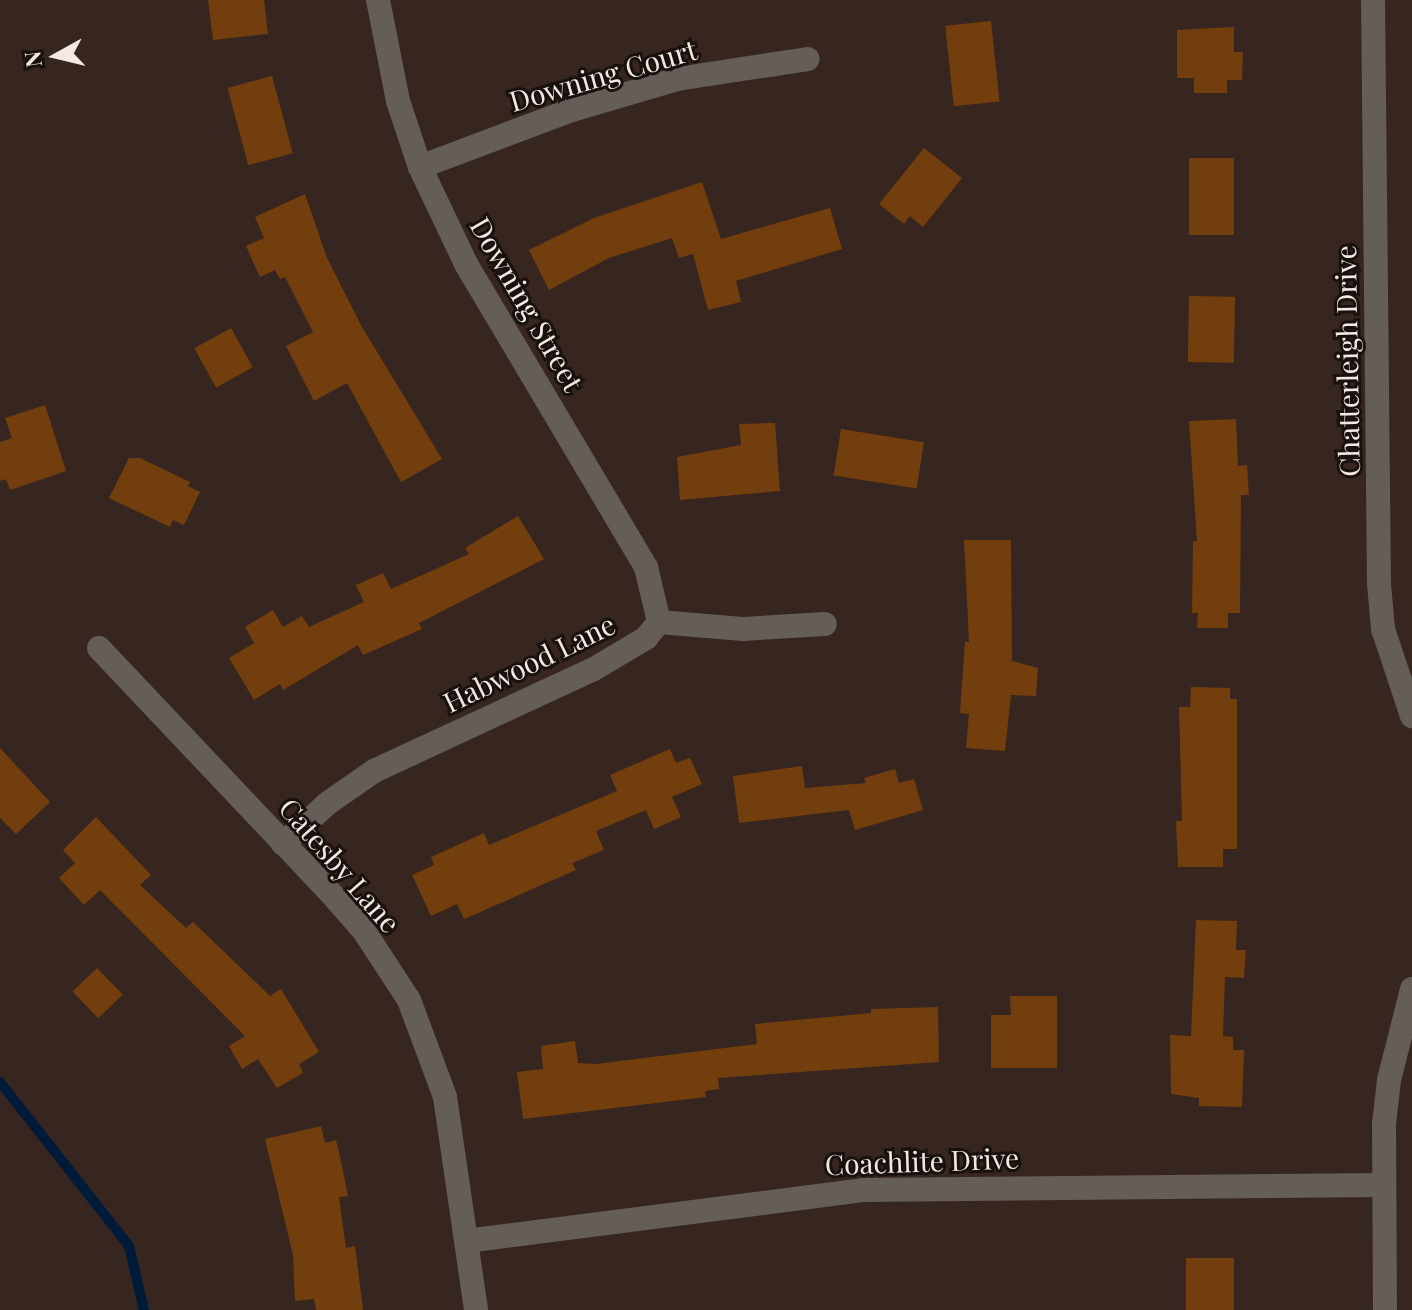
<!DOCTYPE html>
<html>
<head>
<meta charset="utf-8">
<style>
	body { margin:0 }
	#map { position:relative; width:1412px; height:1310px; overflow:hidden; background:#36261f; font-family:"Playfair Display",serif }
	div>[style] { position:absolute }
	.stream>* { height:10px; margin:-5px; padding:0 5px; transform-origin:5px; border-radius:5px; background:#001a39 }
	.building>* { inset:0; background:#733e0d; transform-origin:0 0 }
	.minor>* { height:24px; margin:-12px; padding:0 12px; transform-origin:12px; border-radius:12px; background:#645d58 }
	span { translate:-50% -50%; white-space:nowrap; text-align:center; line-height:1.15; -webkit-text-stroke:6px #18110e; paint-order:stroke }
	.street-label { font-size:28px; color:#f3e8e3 }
	.north { position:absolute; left:16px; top:16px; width:80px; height:80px; -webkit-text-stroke:6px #18110e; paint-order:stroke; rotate:262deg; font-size:22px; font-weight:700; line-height:32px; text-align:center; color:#f3e8e3 }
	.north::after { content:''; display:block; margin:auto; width:28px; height:36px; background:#f3e8e3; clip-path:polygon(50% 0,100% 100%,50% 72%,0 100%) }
</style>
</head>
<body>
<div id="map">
	<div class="stream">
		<div style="left:0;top:1082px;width:209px;rotate:51.8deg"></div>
		<div style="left:129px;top:1246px;width:66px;rotate:76.8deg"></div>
	</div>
	<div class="building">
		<div style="clip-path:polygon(208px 0,264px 0,268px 34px,213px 40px)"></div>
		<div style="left:991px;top:21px;width:81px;height:46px;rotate:84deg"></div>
		<div style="clip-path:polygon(1234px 27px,1234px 52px,1243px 52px,1242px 80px,1227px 80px,1227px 93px,1194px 93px,1194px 78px,1177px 78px,1177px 30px)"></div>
		<div style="left:272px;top:76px;width:80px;height:46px;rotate:75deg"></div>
		<div style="clip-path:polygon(924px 148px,962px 178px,923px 227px,910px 216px,904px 224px,879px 204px)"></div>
		<div style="left:1189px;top:158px;width:45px;height:77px"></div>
		<div style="clip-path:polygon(702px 182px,721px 239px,830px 208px,842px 249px,736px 281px,741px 302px,708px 310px,693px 254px,679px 258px,672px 238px,609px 258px,549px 290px,529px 250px,594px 218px)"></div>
		<div style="clip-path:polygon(305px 194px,327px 258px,362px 327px,442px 459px,401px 482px,347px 383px,314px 401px,286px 346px,313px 332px,285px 277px,280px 279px,275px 270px,260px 277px,246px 246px,264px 238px,255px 217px)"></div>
		<div style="left:1189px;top:296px;width:46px;height:66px;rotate:1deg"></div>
		<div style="left:231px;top:328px;width:45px;height:42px;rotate:61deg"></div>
		<div style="clip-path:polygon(45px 405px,66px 471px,10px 490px,6px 479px,0 481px,0 442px,12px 438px,5px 418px)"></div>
		<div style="clip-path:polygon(1236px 419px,1238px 466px,1247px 465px,1249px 495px,1241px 495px,1240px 613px,1228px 613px,1228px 628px,1197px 628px,1198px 613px,1192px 613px,1193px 541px,1197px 541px,1189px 421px)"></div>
		<div style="clip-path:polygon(769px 423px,775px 423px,780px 491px,680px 500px,677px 457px,741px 445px,739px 424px)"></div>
		<div style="left:841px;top:429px;width:84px;height:47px;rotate:9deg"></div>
		<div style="clip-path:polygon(129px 458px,140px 458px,190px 482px,188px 486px,200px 492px,184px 525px,173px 520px,170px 527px,109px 498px)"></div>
		<div style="clip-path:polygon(518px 516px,544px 559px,419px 623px,422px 629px,363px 655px,358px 645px,283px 690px,280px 684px,254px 700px,229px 658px,254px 643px,245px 627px,273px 610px,283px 627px,302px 616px,309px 627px,364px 602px,356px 585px,383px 573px,391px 589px,469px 554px,465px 548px)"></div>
		<div style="clip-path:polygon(964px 540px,1011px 540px,1012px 661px,1038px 668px,1036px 696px,1011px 695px,1005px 751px,966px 748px,969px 714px,960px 713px,965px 642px,969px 642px)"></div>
		<div style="clip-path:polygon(1191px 687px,1230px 688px,1230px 699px,1237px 699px,1237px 849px,1223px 849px,1223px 867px,1178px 867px,1176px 821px,1182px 821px,1179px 707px,1190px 707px)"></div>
		<div style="clip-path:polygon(0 748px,50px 802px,16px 834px,0 818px)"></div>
		<div style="clip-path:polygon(670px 749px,676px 763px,690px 758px,702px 784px,672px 797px,681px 817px,654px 829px,646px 810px,596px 831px,604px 850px,572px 863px,576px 870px,464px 919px,457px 904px,431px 916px,412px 875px,434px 865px,431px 857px,484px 833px,489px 845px,617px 791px,610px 775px)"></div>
		<div style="clip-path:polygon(802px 766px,805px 788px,866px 783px,864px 778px,895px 769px,899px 783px,914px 779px,923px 810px,855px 830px,849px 810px,739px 823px,733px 776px)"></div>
		<div style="clip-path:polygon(96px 817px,151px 875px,140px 885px,186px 928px,193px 922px,270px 996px,281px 989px,319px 1052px,299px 1064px,303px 1073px,277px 1088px,258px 1059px,242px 1069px,229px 1046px,245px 1036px,100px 890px,84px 905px,59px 878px,75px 863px,63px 850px)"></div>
		<div style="clip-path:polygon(1196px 920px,1237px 921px,1236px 950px,1246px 950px,1244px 978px,1225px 977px,1223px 1036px,1233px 1037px,1233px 1050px,1244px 1050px,1242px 1107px,1199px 1106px,1199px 1098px,1171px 1094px,1170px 1035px,1191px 1036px)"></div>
		<div style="left:97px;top:968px;width:37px;height:34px;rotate:46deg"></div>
		<div style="clip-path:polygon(1010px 996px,1057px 996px,1057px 1068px,991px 1068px,991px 1015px,1011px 1015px)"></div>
		<div style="clip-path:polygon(938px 1007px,939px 1062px,718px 1078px,719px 1089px,705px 1091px,706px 1097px,523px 1119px,517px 1072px,543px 1069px,541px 1046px,575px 1041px,578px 1063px,596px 1064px,757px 1044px,755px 1024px,871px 1013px,871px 1009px)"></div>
		<div style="clip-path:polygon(321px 1126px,325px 1143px,336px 1140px,342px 1166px,348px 1196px,339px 1197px,346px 1248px,355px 1246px,363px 1310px,316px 1310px,314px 1299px,295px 1301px,293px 1255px,265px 1139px)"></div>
		<div style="left:1186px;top:1258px;width:48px;height:52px"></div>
	</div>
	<div class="minor">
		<div style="left:378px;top:0;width:103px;rotate:78.8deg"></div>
		<div style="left:398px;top:101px;width:70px;rotate:71.6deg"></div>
		<div style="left:420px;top:167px;width:107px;rotate:64.6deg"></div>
		<div style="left:466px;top:264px;width:352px;rotate:59.3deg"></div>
		<div style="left:646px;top:567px;width:57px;rotate:76.7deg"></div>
		<div style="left:1373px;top:0;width:584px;rotate:89.41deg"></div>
		<div style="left:1379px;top:584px;width:45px;rotate:84.9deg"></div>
		<div style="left:1383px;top:629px;width:92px;rotate:71.6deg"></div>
		<div style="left:420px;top:167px;width:162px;rotate:-20.6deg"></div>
		<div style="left:572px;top:110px;width:109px;rotate:-16.4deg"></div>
		<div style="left:677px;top:79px;width:132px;rotate:-8.7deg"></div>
		<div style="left:659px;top:622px;width:84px;rotate:4.8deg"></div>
		<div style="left:743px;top:629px;width:82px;rotate:-3.5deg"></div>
		<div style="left:99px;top:648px;width:345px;rotate:46.6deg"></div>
		<div style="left:336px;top:899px;width:43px;rotate:48.8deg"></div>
		<div style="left:364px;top:931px;width:82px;rotate:56.9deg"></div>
		<div style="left:409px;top:1000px;width:103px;rotate:69.6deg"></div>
		<div style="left:445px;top:1097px;width:215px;rotate:81.7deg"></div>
		<div style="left:283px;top:844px;width:61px;rotate:-42.3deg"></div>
		<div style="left:328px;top:803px;width:56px;rotate:-34.8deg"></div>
		<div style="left:374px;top:771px;width:242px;rotate:-24.9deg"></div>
		<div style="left:594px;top:669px;width:61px;rotate:-30.8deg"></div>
		<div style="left:646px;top:638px;width:21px;rotate:-51deg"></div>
		<div style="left:466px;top:1241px;width:400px;rotate:-7.3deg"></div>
		<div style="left:863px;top:1190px;width:521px;rotate:-0.55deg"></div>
		<div style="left:1385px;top:1310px;width:186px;rotate:-90.3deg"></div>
		<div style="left:1384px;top:1124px;width:44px;rotate:-83.5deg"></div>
		<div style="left:1389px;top:1080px;width:94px;rotate:-75.8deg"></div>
	</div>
	<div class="street-label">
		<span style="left:603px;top:75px;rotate:-16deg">Downing Court</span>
		<span style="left:527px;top:304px;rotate:60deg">Downing Street</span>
		<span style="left:1347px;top:361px;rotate:-91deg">Chatterleigh Drive</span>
		<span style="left:529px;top:663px;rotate:-26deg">Habwood Lane</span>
		<span style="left:340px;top:865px;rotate:49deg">Catesby Lane</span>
		<span style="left:922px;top:1161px;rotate:-2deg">Coachlite Drive</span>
	</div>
	<div class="north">N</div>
</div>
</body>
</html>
